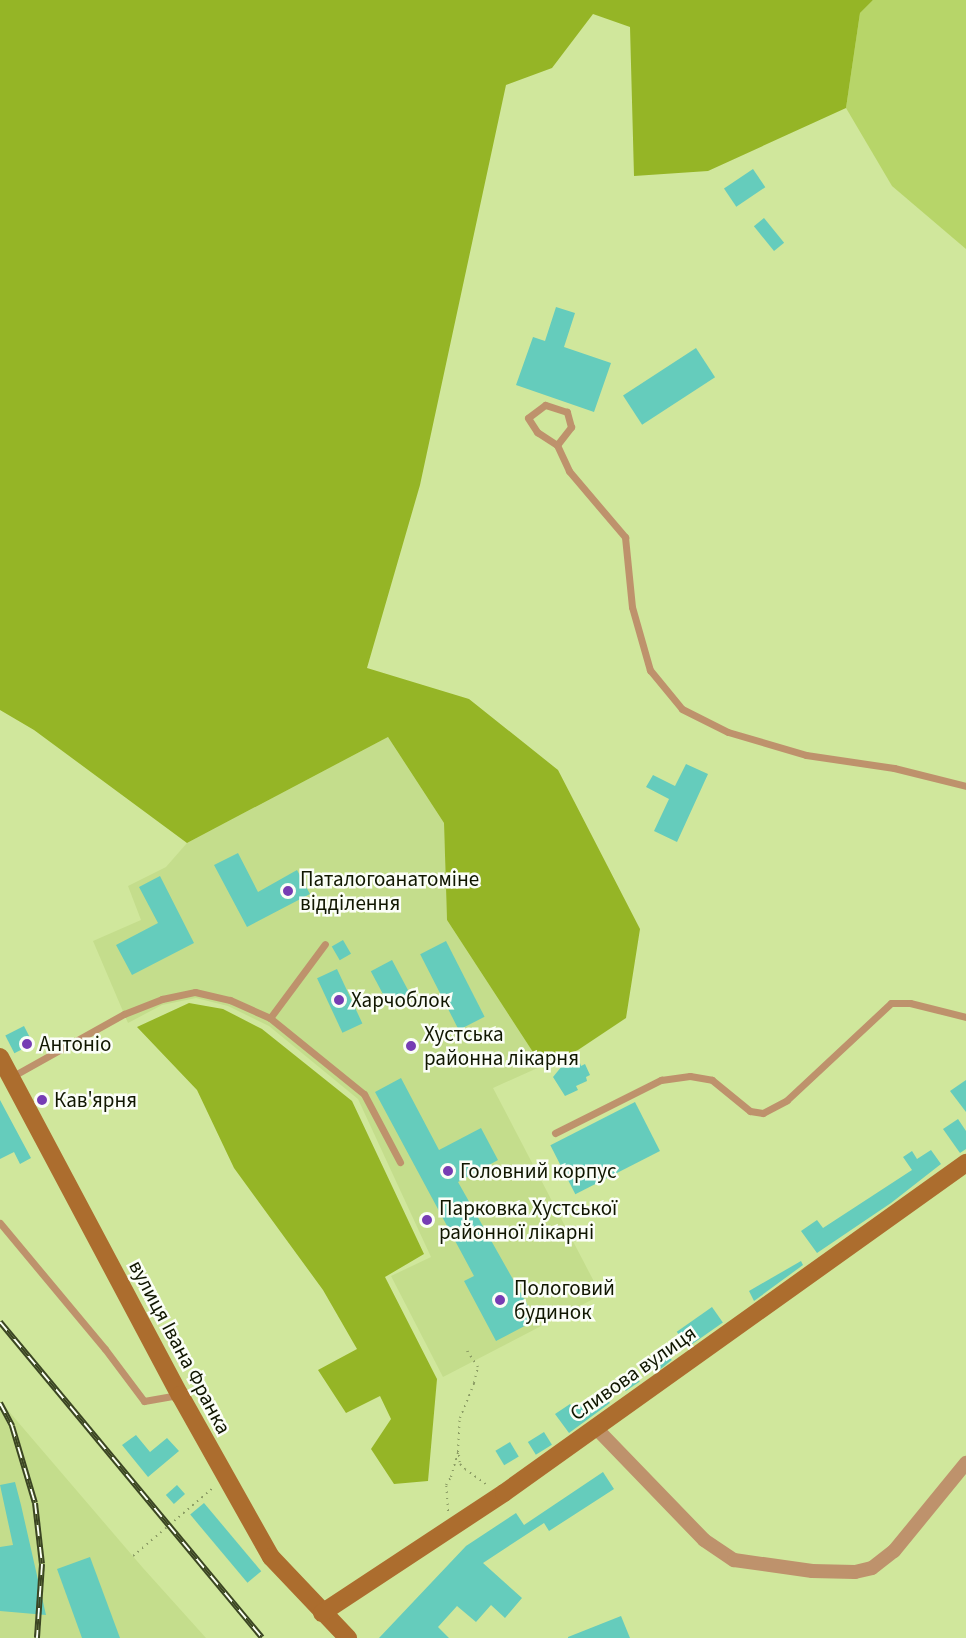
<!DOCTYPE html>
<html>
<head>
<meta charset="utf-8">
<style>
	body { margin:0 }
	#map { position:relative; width:966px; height:1638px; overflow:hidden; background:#d0e79c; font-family:"Source Sans 3",sans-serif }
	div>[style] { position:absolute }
	.built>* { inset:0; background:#c4dd8c }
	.green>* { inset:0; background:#b7d569 }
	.forest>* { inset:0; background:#95b526 }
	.building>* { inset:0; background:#65ccbc; transform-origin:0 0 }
	.path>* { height:2px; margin-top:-1px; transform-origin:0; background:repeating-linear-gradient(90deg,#8c9d65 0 1.5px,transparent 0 6px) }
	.lane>* { height:7px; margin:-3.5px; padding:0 3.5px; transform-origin:3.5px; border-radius:3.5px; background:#be926c }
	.street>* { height:14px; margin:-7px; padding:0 7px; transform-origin:7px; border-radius:7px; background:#be926c }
	.secondary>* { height:18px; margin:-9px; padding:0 9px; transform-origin:9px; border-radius:9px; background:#ac6d2e }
	.rail>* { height:6px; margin-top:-3px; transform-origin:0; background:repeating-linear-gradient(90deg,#fbfef7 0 11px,#3b4523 0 22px); box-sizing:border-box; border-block:2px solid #3b4523 }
	.dots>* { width:16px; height:16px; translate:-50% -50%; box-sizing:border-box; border:3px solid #fbfef7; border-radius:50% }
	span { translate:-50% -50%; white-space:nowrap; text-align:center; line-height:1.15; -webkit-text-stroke:5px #fbfef7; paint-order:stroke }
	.poi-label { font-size:21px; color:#101600 }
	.left { translate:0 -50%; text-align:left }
	.street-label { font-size:21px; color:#101600 }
</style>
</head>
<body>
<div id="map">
	<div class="built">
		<div style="clip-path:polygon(388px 737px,444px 823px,447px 920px,542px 1066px,493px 1088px,601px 1295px,443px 1377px,391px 1276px,431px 1257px,358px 1099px,269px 1026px,228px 1006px,196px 998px,162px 1005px,128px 1023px,93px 941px,141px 920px,128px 886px,166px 867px,187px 843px)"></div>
		<div style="clip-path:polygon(0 1401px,143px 1568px,206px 1638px,0 1638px)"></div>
	</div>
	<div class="green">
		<div style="clip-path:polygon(873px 0,966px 0,966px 249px,892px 186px,846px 108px,860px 13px)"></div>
	</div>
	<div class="forest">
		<div style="clip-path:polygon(0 0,873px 0,860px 13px,846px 108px,708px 171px,634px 176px,630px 27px,593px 14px,552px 68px,506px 85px,420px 485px,367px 668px,469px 699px,558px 770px,640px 929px,626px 1018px,578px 1050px,542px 1066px,447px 920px,444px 823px,388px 737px,187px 843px,34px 730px,0 710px)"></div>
		<div style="clip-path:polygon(189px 1003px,223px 1009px,262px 1029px,352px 1101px,424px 1254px,385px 1277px,437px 1379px,428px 1481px,394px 1484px,371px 1449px,391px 1419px,380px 1396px,346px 1413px,318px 1370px,357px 1349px,323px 1290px,234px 1168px,197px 1090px,137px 1027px)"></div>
	</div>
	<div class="building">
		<div style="left:753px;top:169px;width:22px;height:35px;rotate:56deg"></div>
		<div style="left:764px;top:218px;width:32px;height:13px;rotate:51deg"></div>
		<div style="clip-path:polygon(556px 307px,575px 313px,564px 347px,611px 363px,594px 412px,516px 385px,533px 337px,545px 341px)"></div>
		<div style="left:696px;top:348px;width:35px;height:87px;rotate:57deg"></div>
		<div style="clip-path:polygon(686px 764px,708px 774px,677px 842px,654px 831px,669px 799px,646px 787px,653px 775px,675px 786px)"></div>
		<div style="clip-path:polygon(238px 853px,258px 892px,297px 870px,310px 894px,247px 927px,214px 865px)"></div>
		<div style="clip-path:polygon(160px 876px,194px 943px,132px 975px,116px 945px,158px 923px,139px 887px)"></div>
		<div style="left:343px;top:940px;width:16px;height:13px;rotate:60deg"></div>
		<div style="left:446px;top:941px;width:85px;height:29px;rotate:63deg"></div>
		<div style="left:392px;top:960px;width:40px;height:24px;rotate:62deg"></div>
		<div style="left:337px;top:969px;width:60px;height:22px;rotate:65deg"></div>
		<div style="left:24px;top:1026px;width:20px;height:21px;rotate:63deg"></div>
		<div style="clip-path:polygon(580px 1063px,581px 1066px,585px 1064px,590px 1075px,586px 1077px,587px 1081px,576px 1086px,578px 1090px,565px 1096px,553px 1077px,562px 1066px,570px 1067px)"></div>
		<div style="clip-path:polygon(401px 1078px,439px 1150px,481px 1128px,498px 1160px,458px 1182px,536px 1320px,496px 1341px,464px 1281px,474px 1276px,375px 1092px)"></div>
		<div style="clip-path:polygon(966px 1080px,966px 1112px,950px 1091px)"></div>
		<div style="clip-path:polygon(0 1100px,31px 1158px,20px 1164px,14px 1152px,0 1159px)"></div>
		<div style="left:635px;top:1102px;width:55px;height:95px;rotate:63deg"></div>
		<div style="clip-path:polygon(958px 1119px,966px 1131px,966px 1149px,960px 1153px,943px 1129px)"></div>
		<div style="clip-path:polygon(931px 1150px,941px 1164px,891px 1203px,817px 1253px,801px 1231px,817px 1220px,823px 1228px,912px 1170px,903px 1157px,912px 1151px,917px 1159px)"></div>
		<div style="clip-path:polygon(801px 1261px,803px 1265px,754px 1301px,749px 1291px)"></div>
		<div style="left:712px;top:1307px;width:19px;height:43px;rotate:55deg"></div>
		<div style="left:663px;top:1349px;width:14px;height:16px;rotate:51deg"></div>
		<div style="left:632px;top:1370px;width:14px;height:17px;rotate:56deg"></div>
		<div style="clip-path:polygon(602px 1391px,610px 1403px,569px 1433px,555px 1414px,570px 1404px,574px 1409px)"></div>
		<div style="left:544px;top:1432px;width:15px;height:19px;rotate:58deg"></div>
		<div style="clip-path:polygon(136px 1435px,150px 1452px,167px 1438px,179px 1451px,148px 1477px,122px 1445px)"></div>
		<div style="left:510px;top:1442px;width:17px;height:17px;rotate:59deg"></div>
		<div style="clip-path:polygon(603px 1472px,614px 1489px,549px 1531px,544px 1523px,483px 1563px,522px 1598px,505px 1618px,491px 1605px,476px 1622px,457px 1606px,438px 1627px,449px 1638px,379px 1638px,466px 1546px,516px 1513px,524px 1525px)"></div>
		<div style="clip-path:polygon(15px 1482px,21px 1505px,46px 1615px,0 1611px,0 1547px,13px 1545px,0 1485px)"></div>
		<div style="left:177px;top:1485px;width:12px;height:15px;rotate:48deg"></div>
		<div style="left:204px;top:1503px;width:89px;height:18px;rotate:50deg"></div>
		<div style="clip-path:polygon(90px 1557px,120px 1638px,82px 1638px,57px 1569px)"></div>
		<div style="clip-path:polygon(621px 1616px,630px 1638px,568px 1638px,568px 1637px)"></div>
	</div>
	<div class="path">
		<div style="left:459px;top:1455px;width:9px;rotate:84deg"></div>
		<div style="left:460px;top:1464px;width:7px;rotate:45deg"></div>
		<div style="left:465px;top:1469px;width:29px;rotate:36deg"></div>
		<div style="left:448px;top:1511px;width:26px;rotate:-94deg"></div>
		<div style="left:446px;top:1485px;width:9px;rotate:-58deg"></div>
		<div style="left:451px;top:1477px;width:26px;rotate:-74deg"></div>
		<div style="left:458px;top:1452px;width:34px;rotate:-87deg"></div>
		<div style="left:460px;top:1418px;width:38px;rotate:-68deg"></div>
		<div style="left:474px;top:1383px;width:16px;rotate:-76deg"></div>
		<div style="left:478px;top:1367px;width:23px;rotate:-124deg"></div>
		<div style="left:133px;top:1556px;width:106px;rotate:-40.4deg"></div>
	</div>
	<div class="lane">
		<div style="left:557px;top:445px;width:23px;rotate:-52deg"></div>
		<div style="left:571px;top:427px;width:16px;rotate:-105deg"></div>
		<div style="left:567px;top:412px;width:23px;rotate:-162deg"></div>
		<div style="left:545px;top:405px;width:21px;rotate:143deg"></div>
		<div style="left:528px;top:418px;width:17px;rotate:57deg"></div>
		<div style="left:537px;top:432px;width:24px;rotate:33deg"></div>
		<div style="left:557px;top:445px;width:29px;rotate:65deg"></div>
		<div style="left:569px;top:471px;width:87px;rotate:49.7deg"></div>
		<div style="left:625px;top:537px;width:70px;rotate:84.3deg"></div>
		<div style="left:632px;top:607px;width:66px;rotate:74.1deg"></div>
		<div style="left:650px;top:670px;width:50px;rotate:50.6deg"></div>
		<div style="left:682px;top:709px;width:51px;rotate:26.6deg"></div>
		<div style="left:728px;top:732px;width:81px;rotate:16.4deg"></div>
		<div style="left:806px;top:755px;width:89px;rotate:8.4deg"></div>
		<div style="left:894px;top:768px;width:74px;rotate:14deg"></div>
		<div style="left:270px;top:1018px;width:92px;rotate:-53.4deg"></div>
		<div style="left:13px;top:1076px;width:127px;rotate:-29.2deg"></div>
		<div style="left:124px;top:1014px;width:41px;rotate:-21.5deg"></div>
		<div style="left:162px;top:999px;width:34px;rotate:-12deg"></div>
		<div style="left:195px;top:992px;width:36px;rotate:13deg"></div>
		<div style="left:230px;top:1000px;width:44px;rotate:24.2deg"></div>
		<div style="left:270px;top:1018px;width:121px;rotate:39deg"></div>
		<div style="left:364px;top:1094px;width:77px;rotate:62.1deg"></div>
		<div style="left:555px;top:1133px;width:119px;rotate:-26.6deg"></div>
		<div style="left:661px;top:1080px;width:29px;rotate:-8deg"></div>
		<div style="left:690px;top:1076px;width:22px;rotate:10deg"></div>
		<div style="left:712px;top:1080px;width:49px;rotate:39.2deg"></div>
		<div style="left:750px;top:1111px;width:13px;rotate:9deg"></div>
		<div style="left:763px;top:1113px;width:27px;rotate:-28deg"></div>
		<div style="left:787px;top:1100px;width:142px;rotate:-43deg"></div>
		<div style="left:891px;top:1003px;width:19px"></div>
		<div style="left:910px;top:1003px;width:58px;rotate:14deg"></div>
		<div style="left:0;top:1223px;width:164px;rotate:50.2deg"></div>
		<div style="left:105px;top:1349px;width:65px;rotate:53.1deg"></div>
		<div style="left:144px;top:1401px;width:36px;rotate:-10deg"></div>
	</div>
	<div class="street">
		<div style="left:595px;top:1427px;width:157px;rotate:46deg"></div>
		<div style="left:704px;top:1540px;width:36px;rotate:34deg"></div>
		<div style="left:734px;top:1560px;width:79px;rotate:8deg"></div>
		<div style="left:812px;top:1571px;width:43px;rotate:1.3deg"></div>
		<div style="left:855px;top:1572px;width:17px;rotate:-13deg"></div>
		<div style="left:872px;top:1568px;width:28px;rotate:-38deg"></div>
		<div style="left:894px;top:1551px;width:114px;rotate:-50.7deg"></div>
	</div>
	<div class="secondary">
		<div style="left:0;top:1057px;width:383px;rotate:62deg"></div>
		<div style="left:180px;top:1395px;width:186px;rotate:60.7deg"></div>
		<div style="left:271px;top:1557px;width:112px;rotate:46.5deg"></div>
		<div style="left:322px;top:1613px;width:218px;rotate:-33.4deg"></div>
		<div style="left:504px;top:1493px;width:568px;rotate:-35.54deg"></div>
	</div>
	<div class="rail">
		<div style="left:0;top:1322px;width:410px;rotate:50.3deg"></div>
		<div style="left:0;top:1403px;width:26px;rotate:62deg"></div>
		<div style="left:12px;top:1426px;width:80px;rotate:73.4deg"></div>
		<div style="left:35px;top:1503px;width:61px;rotate:83.5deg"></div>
		<div style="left:42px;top:1564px;width:74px;rotate:93.9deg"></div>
	</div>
	<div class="dots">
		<div style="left:288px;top:891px;background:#763db4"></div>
		<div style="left:339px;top:1000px;background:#763db4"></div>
		<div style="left:27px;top:1044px;background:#763db4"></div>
		<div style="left:411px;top:1046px;background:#763db4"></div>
		<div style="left:42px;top:1100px;background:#763db4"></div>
		<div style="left:448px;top:1171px;background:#763db4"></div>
		<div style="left:427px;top:1220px;background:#763db4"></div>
		<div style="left:500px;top:1300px;background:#763db4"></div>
	</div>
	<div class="poi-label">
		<span class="left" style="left:300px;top:891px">Паталогоанатоміне<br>відділення</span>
		<span class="left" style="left:351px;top:1000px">Харчоблок</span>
		<span class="left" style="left:424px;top:1046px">Хустська<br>районна лікарня</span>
		<span class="left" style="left:39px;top:1044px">Антоніо</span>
		<span class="left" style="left:54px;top:1100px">Кав'ярня</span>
		<span class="left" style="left:460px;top:1171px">Головний корпус</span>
		<span class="left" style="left:439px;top:1220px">Парковка Хустської<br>районної лікарні</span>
		<span class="left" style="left:514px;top:1300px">Пологовий<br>будинок</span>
	</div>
	<div class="street-label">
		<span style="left:180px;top:1347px;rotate:62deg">вулиця Івана Франка</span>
		<span style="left:633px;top:1373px;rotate:-35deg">Сливова вулиця</span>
	</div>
</div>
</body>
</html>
